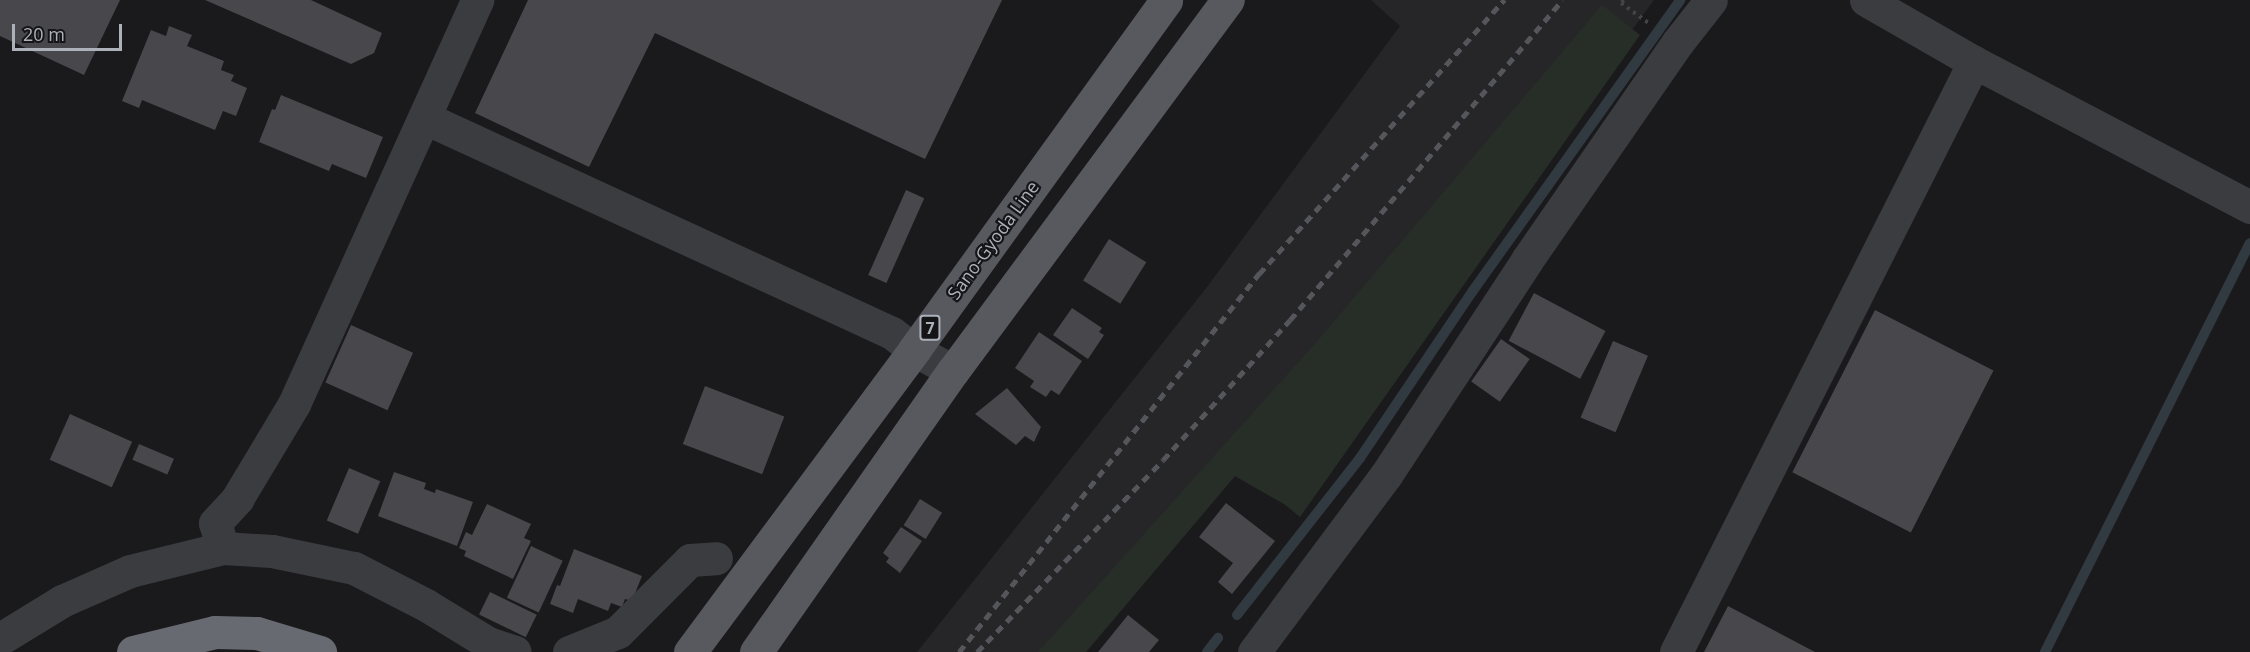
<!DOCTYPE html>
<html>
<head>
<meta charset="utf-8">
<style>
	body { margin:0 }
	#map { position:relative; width:2250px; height:652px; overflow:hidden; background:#1a1a1c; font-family:"Open Sans",sans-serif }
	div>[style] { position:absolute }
	.built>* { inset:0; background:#262629 }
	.green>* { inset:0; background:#262e27 }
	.stream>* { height:10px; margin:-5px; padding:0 5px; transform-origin:5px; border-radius:5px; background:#323a41 }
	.building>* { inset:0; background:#47474c; transform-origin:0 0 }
	.path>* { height:4px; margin-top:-2px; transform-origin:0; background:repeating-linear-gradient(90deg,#414347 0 3px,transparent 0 7.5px) }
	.minor>* { height:33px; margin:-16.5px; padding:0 16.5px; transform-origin:16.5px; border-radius:16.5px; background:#3b3c40 }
	.major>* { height:33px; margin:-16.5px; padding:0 16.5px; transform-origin:16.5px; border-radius:16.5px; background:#57595f }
	.highway>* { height:33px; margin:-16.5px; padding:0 16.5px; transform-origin:16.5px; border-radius:16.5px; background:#676a71 }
	.rail>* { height:4.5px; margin-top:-2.25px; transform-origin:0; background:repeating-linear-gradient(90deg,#54565b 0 8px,transparent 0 14px) }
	span { translate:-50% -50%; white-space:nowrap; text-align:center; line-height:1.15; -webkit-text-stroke:4.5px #151517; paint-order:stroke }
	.shield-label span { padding:2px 4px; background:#151517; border:2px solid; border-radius:4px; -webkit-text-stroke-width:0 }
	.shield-label { font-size:16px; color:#adb1ba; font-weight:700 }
	.street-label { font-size:18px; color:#adb1ba }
	.scale { position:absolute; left:12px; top:24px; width:110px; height:27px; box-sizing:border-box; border:3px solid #adb1ba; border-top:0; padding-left:8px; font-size:18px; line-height:21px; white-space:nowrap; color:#adb1ba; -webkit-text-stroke:4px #151517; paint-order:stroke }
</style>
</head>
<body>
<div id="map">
	<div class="built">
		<div style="clip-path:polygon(1371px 0,1654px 0,1284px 504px,1235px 476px,1086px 652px,917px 652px,1207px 287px,1400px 26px)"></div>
	</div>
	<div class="green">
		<div style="clip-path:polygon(1602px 5px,1640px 35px,1300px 517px,1284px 504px,1235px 476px,1086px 652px,1038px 652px,1313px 346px)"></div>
	</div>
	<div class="stream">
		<div style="left:1237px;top:615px;width:199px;rotate:-51.9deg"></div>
		<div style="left:1360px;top:458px;width:200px;rotate:-56deg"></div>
		<div style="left:1472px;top:292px;width:359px;rotate:-54.5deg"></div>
		<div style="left:1207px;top:652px;width:18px;rotate:-52deg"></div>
		<div style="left:2045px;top:652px;width:457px;rotate:-63.4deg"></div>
	</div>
	<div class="building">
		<div style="clip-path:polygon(0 0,120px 0,84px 75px,0 36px)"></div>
		<div style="clip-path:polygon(205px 0,311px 0,382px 33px,374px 53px,351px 64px)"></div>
		<div style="clip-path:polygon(528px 0,1002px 0,925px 159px,655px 33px,589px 167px,475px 113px)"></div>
		<div style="clip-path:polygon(169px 26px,192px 35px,187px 46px,224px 61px,221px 70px,234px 75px,231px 81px,247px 88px,236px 116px,223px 111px,215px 130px,142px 100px,139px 108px,122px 101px,151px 30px,166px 36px)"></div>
		<div style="clip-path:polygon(281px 95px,383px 137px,366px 178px,332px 164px,329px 171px,259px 142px,272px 109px,275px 110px)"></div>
		<div style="left:906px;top:190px;width:20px;height:93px;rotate:24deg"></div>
		<div style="left:1109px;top:239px;width:44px;height:49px;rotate:32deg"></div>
		<div style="left:1534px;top:293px;width:81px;height:54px;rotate:28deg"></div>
		<div style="clip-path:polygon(1072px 308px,1102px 328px,1099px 332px,1104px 335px,1088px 359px,1053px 335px)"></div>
		<div style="left:1875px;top:310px;width:133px;height:182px;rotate:27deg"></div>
		<div style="left:351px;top:325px;width:68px;height:63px;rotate:24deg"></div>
		<div style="clip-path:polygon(1039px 332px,1082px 361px,1059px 395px,1051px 390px,1046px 397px,1030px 387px,1034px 381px,1015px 368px)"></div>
		<div style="left:1501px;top:339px;width:35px;height:52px;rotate:35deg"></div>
		<div style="left:1613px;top:341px;width:38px;height:83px;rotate:23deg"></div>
		<div style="left:705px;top:386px;width:85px;height:62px;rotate:21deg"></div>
		<div style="clip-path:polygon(1007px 388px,1041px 427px,1034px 442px,1025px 436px,1016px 445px,975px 414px)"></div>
		<div style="left:70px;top:414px;width:68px;height:50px;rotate:24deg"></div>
		<div style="left:139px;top:444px;width:38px;height:17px;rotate:23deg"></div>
		<div style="left:349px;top:468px;width:34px;height:57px;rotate:23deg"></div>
		<div style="clip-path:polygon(394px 472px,426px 483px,424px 489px,435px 493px,436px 489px,473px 502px,457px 546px,378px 516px)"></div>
		<div style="left:920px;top:499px;width:26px;height:31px;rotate:32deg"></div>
		<div style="clip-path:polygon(1226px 503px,1275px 541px,1232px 594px,1218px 582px,1233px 563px,1199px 537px)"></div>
		<div style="clip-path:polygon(487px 504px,531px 524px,524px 538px,531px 541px,513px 579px,464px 556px,466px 551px,459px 548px,466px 532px,472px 535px)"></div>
		<div style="clip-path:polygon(901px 527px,922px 541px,900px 573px,886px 562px,889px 558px,883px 553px)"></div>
		<div style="left:531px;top:546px;width:35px;height:57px;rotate:25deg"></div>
		<div style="clip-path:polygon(574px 549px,642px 576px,632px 601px,625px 599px,622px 607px,611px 603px,608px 611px,578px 599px,573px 613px,550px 604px,557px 585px,560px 586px)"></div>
		<div style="left:490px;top:592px;width:52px;height:25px;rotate:26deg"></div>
		<div style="clip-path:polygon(1728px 606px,1815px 652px,1704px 652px)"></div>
		<div style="clip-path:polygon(1128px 615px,1159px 640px,1149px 652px,1098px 652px)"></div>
	</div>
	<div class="path">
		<div style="left:1624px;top:0;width:4px;rotate:135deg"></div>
		<div style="left:1621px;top:3px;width:36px;rotate:36deg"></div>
	</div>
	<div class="minor">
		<div style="left:1866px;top:0;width:125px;rotate:29.9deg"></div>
		<div style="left:1974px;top:62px;width:312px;rotate:27.7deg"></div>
		<div style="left:425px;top:118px;width:514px;rotate:24.72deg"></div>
		<div style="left:892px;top:333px;width:28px;rotate:38deg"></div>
		<div style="left:914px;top:350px;width:44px;rotate:28.3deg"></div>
		<div style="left:223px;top:548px;width:26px;rotate:-108deg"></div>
		<div style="left:215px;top:523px;width:33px;rotate:-47deg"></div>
		<div style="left:237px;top:499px;width:111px;rotate:-59deg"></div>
		<div style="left:294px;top:404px;width:444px;rotate:-65.6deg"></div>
		<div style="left:0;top:639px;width:73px;rotate:-31.5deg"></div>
		<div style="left:62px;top:601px;width:74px;rotate:-23.8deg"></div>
		<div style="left:130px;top:571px;width:96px;rotate:-13.9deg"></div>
		<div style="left:223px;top:548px;width:49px;rotate:3.5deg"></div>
		<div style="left:272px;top:551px;width:84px;rotate:11.7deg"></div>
		<div style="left:354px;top:568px;width:81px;rotate:27.2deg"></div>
		<div style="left:426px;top:605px;width:73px;rotate:31.5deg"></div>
		<div style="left:488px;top:643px;width:28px;rotate:18deg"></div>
		<div style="left:569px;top:652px;width:53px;rotate:-22.2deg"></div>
		<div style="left:618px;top:632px;width:102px;rotate:-45deg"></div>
		<div style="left:690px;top:560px;width:26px;rotate:-4deg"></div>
		<div style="left:1254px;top:652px;width:221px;rotate:-53.3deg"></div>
		<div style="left:1386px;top:475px;width:257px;rotate:-56.7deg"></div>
		<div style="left:1527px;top:260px;width:265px;rotate:-55.3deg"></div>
		<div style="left:1678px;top:42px;width:53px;rotate:-51.8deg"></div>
		<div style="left:1676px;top:652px;width:661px;rotate:-63.2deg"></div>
	</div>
	<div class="major">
		<div style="left:690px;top:652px;width:376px;rotate:-53.4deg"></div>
		<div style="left:914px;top:350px;width:431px;rotate:-54.2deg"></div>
		<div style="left:756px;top:652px;width:343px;rotate:-55deg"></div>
		<div style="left:953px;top:371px;width:462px;rotate:-53.5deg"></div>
	</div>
	<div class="highway">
		<div style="left:133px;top:652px;width:84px;rotate:-13.7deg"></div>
		<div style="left:215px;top:632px;width:42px;rotate:1.4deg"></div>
		<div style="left:257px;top:633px;width:66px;rotate:16.8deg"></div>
	</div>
	<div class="rail">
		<div style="left:959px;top:652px;width:483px;rotate:-51.6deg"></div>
		<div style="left:1259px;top:274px;width:368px;rotate:-48.2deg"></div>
		<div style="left:977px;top:652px;width:267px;rotate:-45.9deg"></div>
		<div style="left:1163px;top:460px;width:189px;rotate:-47.8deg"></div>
		<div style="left:1290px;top:320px;width:420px;rotate:-49.6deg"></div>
	</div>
	<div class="shield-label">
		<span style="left:930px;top:328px">7</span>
	</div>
	<div class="street-label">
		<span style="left:993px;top:240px;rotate:-54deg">Sano-Gyoda Line</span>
	</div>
	<div class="scale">20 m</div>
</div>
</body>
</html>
